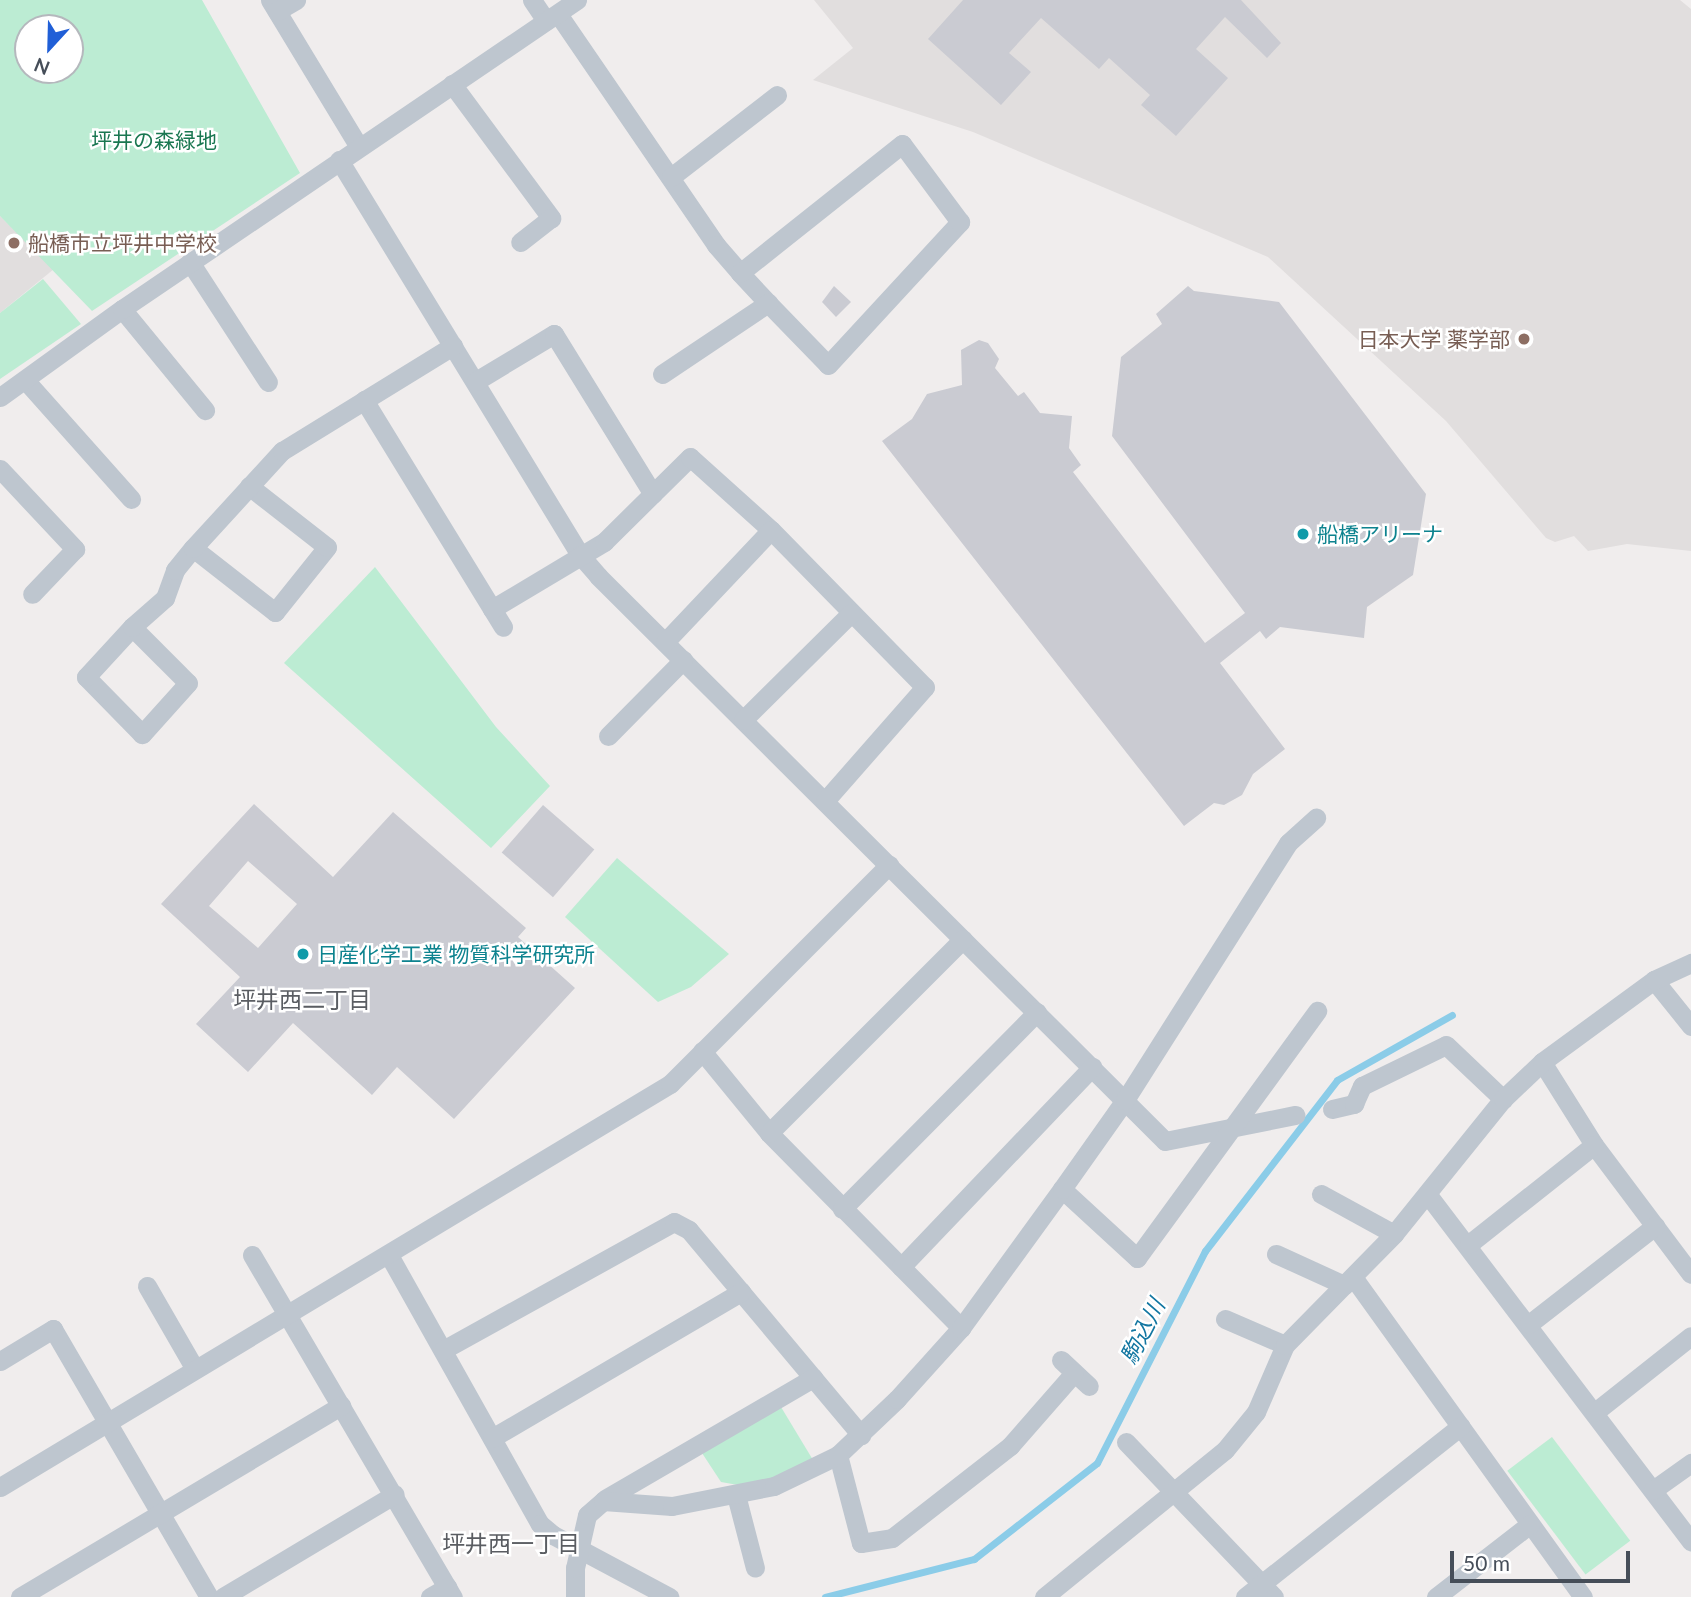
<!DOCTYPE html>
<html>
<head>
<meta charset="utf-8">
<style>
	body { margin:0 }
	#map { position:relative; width:1691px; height:1597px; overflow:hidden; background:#f0eded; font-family:Lato,"Noto Sans JP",sans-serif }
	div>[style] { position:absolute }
	.education>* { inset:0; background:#e1dede }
	.green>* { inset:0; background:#bcecd3; transform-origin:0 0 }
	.stream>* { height:7px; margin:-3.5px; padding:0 3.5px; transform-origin:3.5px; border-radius:3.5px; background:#8bcce8 }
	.building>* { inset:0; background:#cacbd2; transform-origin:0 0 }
	.street>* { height:19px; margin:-9.5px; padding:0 9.5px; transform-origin:9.5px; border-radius:9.5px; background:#bec6cf }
	.dots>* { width:19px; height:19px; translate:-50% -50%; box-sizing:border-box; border:4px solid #fff; border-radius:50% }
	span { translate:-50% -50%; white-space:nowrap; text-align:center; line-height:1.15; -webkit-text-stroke:5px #fff; paint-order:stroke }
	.park-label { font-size:21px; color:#1a7751 }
	.education-label { font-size:21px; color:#785e54 }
	.left { translate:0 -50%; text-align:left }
	.right { translate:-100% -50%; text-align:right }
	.culture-label { font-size:21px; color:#0d838f }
	.neighbourhood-label { font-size:23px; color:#5a5d62 }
	.water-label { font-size:23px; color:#1276a1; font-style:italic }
	.north { position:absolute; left:14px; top:14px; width:70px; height:70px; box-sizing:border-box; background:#fff; border:2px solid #b5b8bd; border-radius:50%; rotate:202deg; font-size:19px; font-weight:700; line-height:28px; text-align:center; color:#464e59 }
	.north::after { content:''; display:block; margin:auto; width:24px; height:32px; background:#205fd7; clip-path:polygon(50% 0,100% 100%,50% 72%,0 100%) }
	.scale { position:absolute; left:1450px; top:1551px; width:180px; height:32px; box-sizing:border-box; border:4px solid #464e59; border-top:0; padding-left:9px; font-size:21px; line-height:24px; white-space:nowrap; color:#464e59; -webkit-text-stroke:5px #fff; paint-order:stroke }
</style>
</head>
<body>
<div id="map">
	<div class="education">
		<div style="clip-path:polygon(814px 0,1680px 0,1691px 9px,1691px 551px,1627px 544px,1588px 551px,1574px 536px,1555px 542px,1546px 538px,1446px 421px,1268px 257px,973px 132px,813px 80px,853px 48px)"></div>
		<div style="clip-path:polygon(0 216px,54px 269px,0 313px)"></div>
	</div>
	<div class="green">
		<div style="clip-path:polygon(evenodd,0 0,202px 0,300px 173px,92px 311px,0 216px,0 0,28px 28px,70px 28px,70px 70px,28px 70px,28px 28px)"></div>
		<div style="clip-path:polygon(43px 279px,81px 324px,0 379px,0 313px)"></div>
		<div style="clip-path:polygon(375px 567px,496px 727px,550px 786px,491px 848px,284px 663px)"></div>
		<div style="clip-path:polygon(617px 858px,729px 954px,691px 987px,658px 1002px,565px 917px)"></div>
		<div style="clip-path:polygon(781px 1407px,813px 1460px,772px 1479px,738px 1485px,721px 1482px,702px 1453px)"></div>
		<div style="left:1552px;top:1437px;width:130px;height:56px;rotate:53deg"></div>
	</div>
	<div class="stream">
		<div style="left:825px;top:1597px;width:154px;rotate:-14.3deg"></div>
		<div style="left:974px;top:1559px;width:156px;rotate:-38deg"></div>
		<div style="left:1097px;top:1463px;width:238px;rotate:-63deg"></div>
		<div style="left:1205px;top:1251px;width:216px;rotate:-52.3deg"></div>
		<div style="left:1337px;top:1080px;width:132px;rotate:-29.5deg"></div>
	</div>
	<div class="building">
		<div style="clip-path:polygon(963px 0,1241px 0,1281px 43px,1267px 58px,1225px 17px,1196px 49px,1228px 78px,1176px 136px,1141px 105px,1150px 95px,1109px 58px,1099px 69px,1041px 18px,1009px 53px,1031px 72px,1001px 105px,928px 39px)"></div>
		<div style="clip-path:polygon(834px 286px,851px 302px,836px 317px,822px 302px)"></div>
		<div style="clip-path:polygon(1188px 286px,1194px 291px,1279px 302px,1426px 494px,1413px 575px,1367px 607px,1364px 638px,1280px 627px,1266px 639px,1260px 631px,1220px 663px,1285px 749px,1253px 774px,1242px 795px,1224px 805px,1214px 803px,1184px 826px,882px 441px,912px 419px,927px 394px,962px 385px,961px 350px,979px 340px,988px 343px,999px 359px,995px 368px,1018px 396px,1024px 392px,1040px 413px,1072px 416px,1069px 448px,1081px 465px,1073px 472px,1205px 643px,1245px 613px,1112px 436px,1121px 357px,1162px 324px,1156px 314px)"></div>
		<div style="clip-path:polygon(evenodd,254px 804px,333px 877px,393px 812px,526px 928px,518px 937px,575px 988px,454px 1119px,397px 1067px,372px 1095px,293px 1023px,248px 1072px,196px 1024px,240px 977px,161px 904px,254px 804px,248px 861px,297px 904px,258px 948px,209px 906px,248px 861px)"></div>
		<div style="left:543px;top:805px;width:68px;height:63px;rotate:41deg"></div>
	</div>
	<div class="street">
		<div style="left:270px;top:0;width:172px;rotate:58.8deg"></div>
		<div style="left:532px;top:0;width:25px;rotate:56deg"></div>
		<div style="left:277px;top:11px;width:22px;rotate:-30deg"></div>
		<div style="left:558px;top:14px;width:280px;rotate:55.6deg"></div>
		<div style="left:716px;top:245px;width:37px;rotate:49deg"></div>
		<div style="left:740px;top:273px;width:41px;rotate:47deg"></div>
		<div style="left:768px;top:303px;width:86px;rotate:45.9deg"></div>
		<div style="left:828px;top:365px;width:195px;rotate:-47.3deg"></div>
		<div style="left:960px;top:222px;width:97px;rotate:-126.6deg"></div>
		<div style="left:902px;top:144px;width:207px;rotate:141.5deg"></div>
		<div style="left:452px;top:84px;width:167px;rotate:53.5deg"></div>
		<div style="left:551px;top:218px;width:39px;rotate:142deg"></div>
		<div style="left:339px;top:160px;width:463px;rotate:58.6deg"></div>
		<div style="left:580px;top:555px;width:28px;rotate:49deg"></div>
		<div style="left:598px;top:576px;width:800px;rotate:44.9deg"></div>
		<div style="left:1165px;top:1141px;width:133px;rotate:-11.3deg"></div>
		<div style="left:671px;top:177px;width:134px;rotate:-37.7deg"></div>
		<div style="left:190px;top:262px;width:143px;rotate:57deg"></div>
		<div style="left:122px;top:309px;width:131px;rotate:50.6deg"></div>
		<div style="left:662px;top:374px;width:128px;rotate:-33.8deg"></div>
		<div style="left:26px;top:381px;width:158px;rotate:48.3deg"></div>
		<div style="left:476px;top:381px;width:91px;rotate:-31.1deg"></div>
		<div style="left:554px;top:334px;width:188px;rotate:58.3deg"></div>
		<div style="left:0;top:397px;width:150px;rotate:-35.8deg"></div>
		<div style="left:122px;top:309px;width:550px;rotate:-34.18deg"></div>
		<div style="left:364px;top:400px;width:266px;rotate:58.5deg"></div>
		<div style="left:0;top:469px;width:110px;rotate:46.8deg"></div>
		<div style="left:75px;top:549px;width:62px;rotate:133.7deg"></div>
		<div style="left:193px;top:548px;width:104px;rotate:38deg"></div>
		<div style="left:275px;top:612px;width:83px;rotate:-51.3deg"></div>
		<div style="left:327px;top:547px;width:99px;rotate:-142deg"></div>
		<div style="left:492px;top:609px;width:131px;rotate:-30.9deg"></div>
		<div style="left:604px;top:542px;width:121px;rotate:-44.7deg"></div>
		<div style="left:690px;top:457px;width:109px;rotate:42deg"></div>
		<div style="left:771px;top:530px;width:220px;rotate:45.6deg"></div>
		<div style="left:925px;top:687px;width:152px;rotate:131.3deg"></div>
		<div style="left:132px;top:627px;width:79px;rotate:45deg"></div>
		<div style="left:188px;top:683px;width:69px;rotate:132deg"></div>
		<div style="left:142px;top:734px;width:80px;rotate:-134.5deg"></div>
		<div style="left:86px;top:677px;width:68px;rotate:-47.4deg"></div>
		<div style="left:132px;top:627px;width:44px;rotate:-41.3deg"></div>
		<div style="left:165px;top:598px;width:30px;rotate:-70deg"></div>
		<div style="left:175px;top:570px;width:28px;rotate:-51deg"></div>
		<div style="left:193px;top:548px;width:132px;rotate:-47.5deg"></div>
		<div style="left:282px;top:451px;width:201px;rotate:-31.6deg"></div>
		<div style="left:665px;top:642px;width:154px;rotate:-46.6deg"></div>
		<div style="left:743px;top:720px;width:152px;rotate:-44.7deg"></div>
		<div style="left:608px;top:736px;width:107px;rotate:-45.4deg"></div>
		<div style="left:1654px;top:980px;width:59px;rotate:51.2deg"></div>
		<div style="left:702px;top:1051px;width:106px;rotate:50.7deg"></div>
		<div style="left:769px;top:1133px;width:274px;rotate:45.4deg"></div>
		<div style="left:1542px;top:1062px;width:98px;rotate:57.9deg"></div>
		<div style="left:1594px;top:1145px;width:161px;rotate:53.1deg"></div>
		<div style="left:1332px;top:1109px;width:23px;rotate:-13deg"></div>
		<div style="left:1354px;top:1104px;width:20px;rotate:-66deg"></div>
		<div style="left:1362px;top:1086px;width:93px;rotate:-26deg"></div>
		<div style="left:1446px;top:1045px;width:79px;rotate:43.5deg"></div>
		<div style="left:769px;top:1133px;width:274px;rotate:-45deg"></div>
		<div style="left:1062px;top:1189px;width:102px;rotate:42.6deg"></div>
		<div style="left:1137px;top:1258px;width:306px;rotate:-53.9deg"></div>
		<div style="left:1321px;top:1194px;width:83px;rotate:28.7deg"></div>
		<div style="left:1428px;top:1195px;width:435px;rotate:52.8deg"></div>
		<div style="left:842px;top:1209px;width:277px;rotate:-45.3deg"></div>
		<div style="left:1469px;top:1244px;width:159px;rotate:-38.4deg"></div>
		<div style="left:1276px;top:1254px;width:75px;rotate:24.5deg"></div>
		<div style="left:252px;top:1255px;width:397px;rotate:59.6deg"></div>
		<div style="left:390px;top:1257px;width:306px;rotate:60.7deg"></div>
		<div style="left:540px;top:1524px;width:17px;rotate:40deg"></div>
		<div style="left:553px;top:1535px;width:132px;rotate:28.1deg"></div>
		<div style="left:901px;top:1267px;width:277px;rotate:-46.3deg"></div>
		<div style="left:1353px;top:1277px;width:394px;rotate:54.3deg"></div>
		<div style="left:147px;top:1286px;width:96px;rotate:60deg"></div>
		<div style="left:1225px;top:1319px;width:65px;rotate:23.4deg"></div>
		<div style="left:1529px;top:1324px;width:160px;rotate:-37.9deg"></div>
		<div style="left:443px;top:1350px;width:264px;rotate:-29deg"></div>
		<div style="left:674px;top:1222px;width:17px;rotate:28deg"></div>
		<div style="left:689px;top:1230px;width:268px;rotate:50deg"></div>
		<div style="left:1061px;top:1360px;width:38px;rotate:43deg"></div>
		<div style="left:0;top:1361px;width:62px;rotate:-31.1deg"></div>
		<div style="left:53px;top:1329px;width:310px;rotate:59.8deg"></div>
		<div style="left:1595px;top:1412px;width:122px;rotate:-38.4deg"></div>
		<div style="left:492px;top:1438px;width:289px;rotate:-30.4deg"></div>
		<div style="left:1126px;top:1442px;width:214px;rotate:46.3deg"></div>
		<div style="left:838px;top:1455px;width:91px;rotate:75.4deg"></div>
		<div style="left:861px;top:1543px;width:31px;rotate:-9deg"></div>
		<div style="left:892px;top:1538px;width:150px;rotate:-37.9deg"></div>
		<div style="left:1010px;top:1446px;width:97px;rotate:-48.8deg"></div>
		<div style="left:0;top:1487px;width:782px;rotate:-31.03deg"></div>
		<div style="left:670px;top:1084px;width:310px;rotate:-45deg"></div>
		<div style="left:1653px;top:1490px;width:47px;rotate:-35.4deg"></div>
		<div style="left:736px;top:1495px;width:75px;rotate:75.4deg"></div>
		<div style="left:605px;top:1499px;width:241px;rotate:-30.2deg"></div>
		<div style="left:20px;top:1597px;width:374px;rotate:-30.8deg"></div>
		<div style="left:223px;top:1597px;width:200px;rotate:-30.9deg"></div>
		<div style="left:430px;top:1597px;width:20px;rotate:-30deg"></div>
		<div style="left:575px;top:1597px;width:29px;rotate:-90deg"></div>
		<div style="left:575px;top:1568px;width:54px;rotate:-77.2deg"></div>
		<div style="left:587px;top:1515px;width:21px;rotate:-41deg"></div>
		<div style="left:603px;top:1501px;width:69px;rotate:4.1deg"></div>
		<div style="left:672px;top:1506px;width:104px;rotate:-11.1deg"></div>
		<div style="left:774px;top:1486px;width:71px;rotate:-25.8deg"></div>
		<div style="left:838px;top:1455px;width:81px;rotate:-43.5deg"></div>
		<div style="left:897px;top:1399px;width:96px;rotate:-48deg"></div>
		<div style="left:961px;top:1328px;width:172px;rotate:-54deg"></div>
		<div style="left:1062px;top:1189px;width:109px;rotate:-54.7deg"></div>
		<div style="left:1125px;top:1100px;width:304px;rotate:-57.6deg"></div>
		<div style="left:1288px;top:843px;width:38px;rotate:-42deg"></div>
		<div style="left:1044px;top:1597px;width:233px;rotate:-39.1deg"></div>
		<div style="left:1225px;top:1450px;width:49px;rotate:-50.8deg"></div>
		<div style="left:1256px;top:1412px;width:73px;rotate:-66.6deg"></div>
		<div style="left:1285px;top:1345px;width:156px;rotate:-45.5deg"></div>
		<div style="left:1394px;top:1234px;width:174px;rotate:-51.1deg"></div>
		<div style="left:1503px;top:1099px;width:54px;rotate:-43.5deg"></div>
		<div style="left:1542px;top:1062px;width:139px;rotate:-36.2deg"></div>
		<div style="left:1654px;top:980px;width:41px;rotate:-24.7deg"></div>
		<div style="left:1245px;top:1597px;width:275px;rotate:-38.4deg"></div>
		<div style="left:1436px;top:1597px;width:119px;rotate:-37.8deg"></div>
	</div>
	<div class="dots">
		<div style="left:14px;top:243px;background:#8d6e63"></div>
		<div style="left:1524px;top:339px;background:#8d6e63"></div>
		<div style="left:1303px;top:534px;background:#0f9aa8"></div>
		<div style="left:303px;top:954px;background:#0f9aa8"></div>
	</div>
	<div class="park-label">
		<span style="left:154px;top:140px">坪井の森緑地</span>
	</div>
	<div class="education-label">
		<span class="left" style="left:28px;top:243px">船橋市立坪井中学校</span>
		<span class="right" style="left:1510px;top:339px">日本大学 薬学部</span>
	</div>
	<div class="culture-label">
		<span class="left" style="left:1317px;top:534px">船橋アリーナ</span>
		<span class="left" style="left:317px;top:954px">日産化学工業 物質科学研究所</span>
	</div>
	<div class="neighbourhood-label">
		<span style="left:302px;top:999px">坪井西二丁目</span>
		<span style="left:511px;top:1543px">坪井西一丁目</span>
	</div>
	<div class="water-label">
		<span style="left:1142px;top:1331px;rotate:-63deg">駒込川</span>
	</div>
	<div class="north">N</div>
	<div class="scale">50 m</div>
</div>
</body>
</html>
